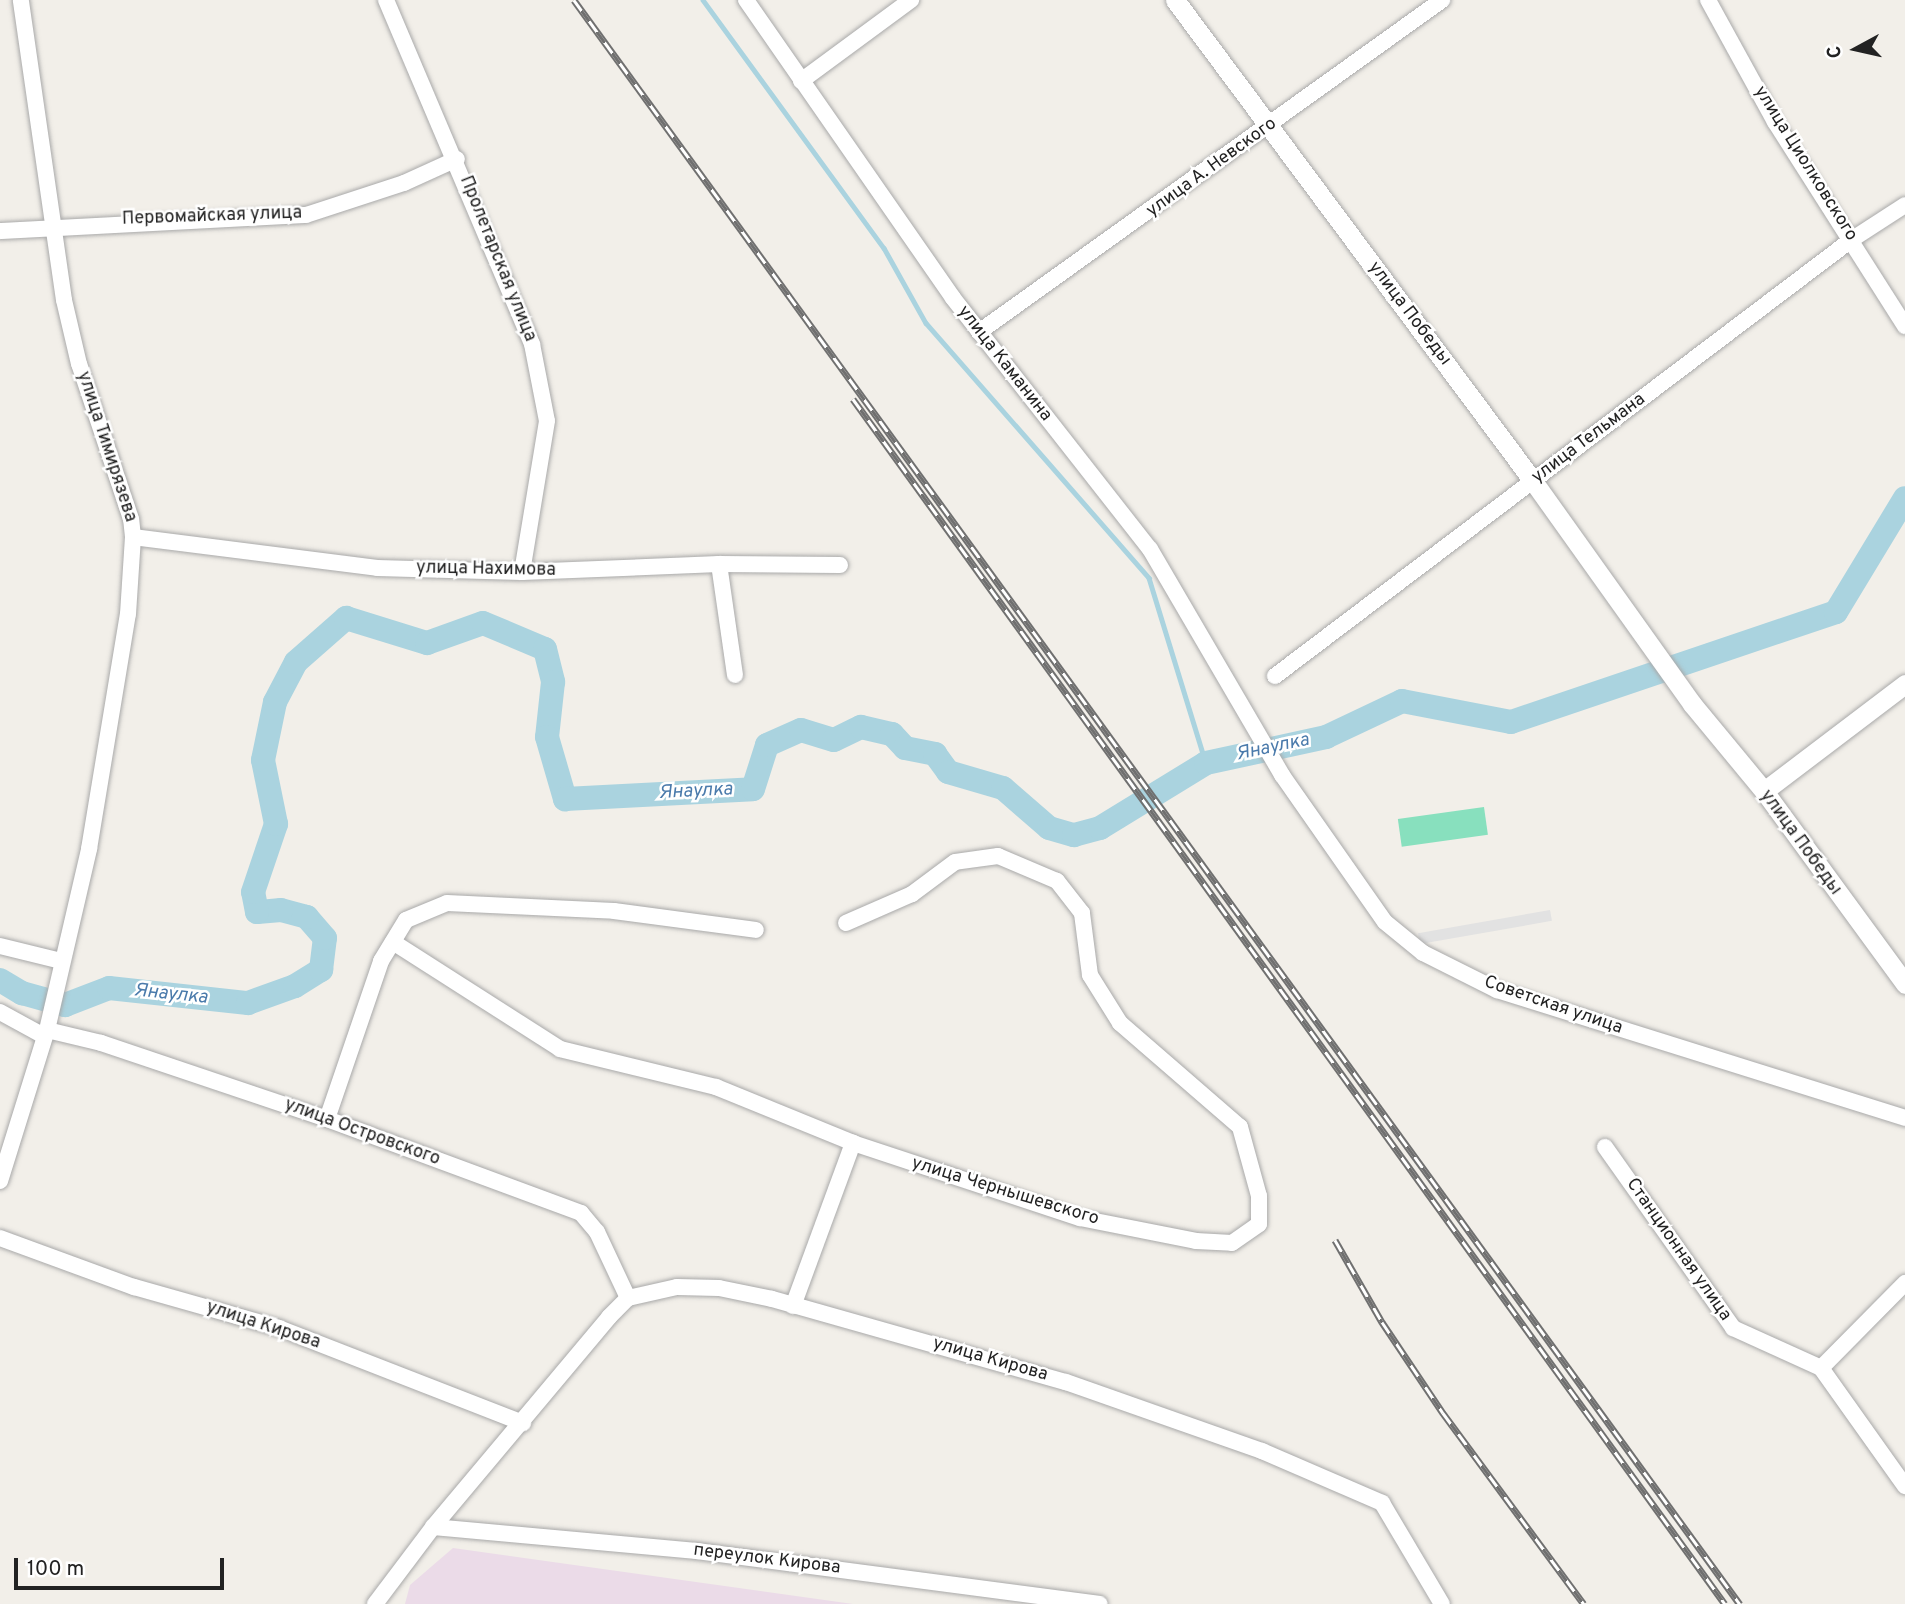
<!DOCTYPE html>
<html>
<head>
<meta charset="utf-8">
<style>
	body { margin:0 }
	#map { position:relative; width:1905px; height:1604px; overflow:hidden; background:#f2efe9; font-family:Overpass,sans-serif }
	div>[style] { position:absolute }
	.industrial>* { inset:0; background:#ebdbe8 }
	.pitch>* { inset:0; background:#88e0be; transform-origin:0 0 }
	.parking>* { inset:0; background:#e2e2e2; transform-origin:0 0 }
	.stream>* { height:4.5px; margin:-2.25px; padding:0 2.25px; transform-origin:2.25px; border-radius:2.25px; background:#aad3df }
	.river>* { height:24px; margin:-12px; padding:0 12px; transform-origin:12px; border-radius:12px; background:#aad3df }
	.roads { filter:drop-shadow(0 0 2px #a9a9a9) drop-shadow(0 0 2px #a9a9a9) }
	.minor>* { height:16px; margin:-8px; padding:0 8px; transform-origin:8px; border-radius:8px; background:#fff }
	.tertiary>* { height:19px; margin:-9.5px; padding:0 9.5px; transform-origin:9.5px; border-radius:9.5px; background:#fff }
	.rail>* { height:7px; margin-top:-3.5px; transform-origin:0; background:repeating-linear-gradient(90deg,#fff 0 13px,#707070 0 26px); box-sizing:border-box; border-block:2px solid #707070 }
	span { translate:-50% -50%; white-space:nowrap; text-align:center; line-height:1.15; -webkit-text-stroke:5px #fff; paint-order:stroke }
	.street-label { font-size:18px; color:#222 }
	.water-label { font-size:19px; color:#4a7aab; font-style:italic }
	.north { position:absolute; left:1821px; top:14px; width:70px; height:70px; -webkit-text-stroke:5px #fff; paint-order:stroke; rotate:262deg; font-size:19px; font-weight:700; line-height:28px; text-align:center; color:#222 }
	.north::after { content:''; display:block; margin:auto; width:24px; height:32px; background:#222; clip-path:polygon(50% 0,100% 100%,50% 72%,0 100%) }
	.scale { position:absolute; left:14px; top:1558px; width:210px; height:32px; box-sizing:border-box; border:4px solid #222; border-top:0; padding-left:9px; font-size:21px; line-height:24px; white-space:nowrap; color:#222; -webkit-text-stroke:5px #fff; paint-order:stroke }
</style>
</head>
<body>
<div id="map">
	<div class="industrial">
		<div style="clip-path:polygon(453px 1548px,853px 1604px,405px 1604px,410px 1585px)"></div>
	</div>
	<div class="pitch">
		<div style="left:1484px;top:807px;width:28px;height:87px;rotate:82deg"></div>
	</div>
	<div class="parking">
		<div style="left:1550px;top:910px;width:11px;height:134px;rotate:80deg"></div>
	</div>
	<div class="stream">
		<div style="left:703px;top:0;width:307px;rotate:53.9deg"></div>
		<div style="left:884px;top:248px;width:86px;rotate:60.8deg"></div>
		<div style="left:926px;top:323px;width:339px;rotate:48.8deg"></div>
		<div style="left:1149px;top:578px;width:194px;rotate:72.9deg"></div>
	</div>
	<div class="river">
		<div style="left:0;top:980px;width:26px;rotate:31deg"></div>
		<div style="left:22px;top:993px;width:45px;rotate:15.6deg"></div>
		<div style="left:65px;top:1005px;width:47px;rotate:-21.1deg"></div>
		<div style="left:109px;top:988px;width:140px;rotate:6.2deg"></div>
		<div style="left:248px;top:1003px;width:50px;rotate:-19.9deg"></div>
		<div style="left:295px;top:986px;width:31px;rotate:-32deg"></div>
		<div style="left:321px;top:970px;width:32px;rotate:-83deg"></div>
		<div style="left:325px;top:938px;width:28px;rotate:-131deg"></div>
		<div style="left:307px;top:917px;width:27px;rotate:-165deg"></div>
		<div style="left:281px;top:910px;width:24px;rotate:175deg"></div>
		<div style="left:257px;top:912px;width:20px;rotate:-101deg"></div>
		<div style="left:253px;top:892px;width:72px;rotate:-71.3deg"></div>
		<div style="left:276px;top:824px;width:65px;rotate:-101.5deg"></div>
		<div style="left:263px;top:760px;width:59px;rotate:-78.3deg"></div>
		<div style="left:275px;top:702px;width:45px;rotate:-62.3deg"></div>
		<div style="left:296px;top:662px;width:67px;rotate:-41.3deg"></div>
		<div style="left:346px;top:618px;width:85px;rotate:17.2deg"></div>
		<div style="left:427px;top:643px;width:59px;rotate:-19.7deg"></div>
		<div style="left:483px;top:623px;width:67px;rotate:22.8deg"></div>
		<div style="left:545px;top:649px;width:34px;rotate:76deg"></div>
		<div style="left:553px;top:682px;width:55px;rotate:96.2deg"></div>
		<div style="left:547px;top:737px;width:65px;rotate:73.8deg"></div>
		<div style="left:565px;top:799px;width:188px;rotate:-3deg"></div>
		<div style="left:753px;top:789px;width:46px;rotate:-72.3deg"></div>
		<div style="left:767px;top:745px;width:37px;rotate:-24deg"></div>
		<div style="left:801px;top:730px;width:34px;rotate:17deg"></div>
		<div style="left:834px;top:740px;width:30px;rotate:-26deg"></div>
		<div style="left:861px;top:727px;width:32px;rotate:13deg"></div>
		<div style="left:892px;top:734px;width:19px;rotate:47deg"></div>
		<div style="left:905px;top:748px;width:31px;rotate:11deg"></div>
		<div style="left:935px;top:754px;width:22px;rotate:54deg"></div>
		<div style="left:948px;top:772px;width:57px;rotate:16.2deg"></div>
		<div style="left:1003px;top:788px;width:61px;rotate:41deg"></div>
		<div style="left:1049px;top:828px;width:26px;rotate:16deg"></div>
		<div style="left:1074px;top:835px;width:27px;rotate:-15deg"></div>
		<div style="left:1100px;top:828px;width:124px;rotate:-31.5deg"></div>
		<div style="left:1206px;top:763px;width:123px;rotate:-12.2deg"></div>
		<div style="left:1326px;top:737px;width:84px;rotate:-25.3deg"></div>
		<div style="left:1402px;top:701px;width:111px;rotate:10.9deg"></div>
		<div style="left:1511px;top:722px;width:343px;rotate:-18.7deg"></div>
		<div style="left:1836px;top:612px;width:133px;rotate:-58.8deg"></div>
	</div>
	<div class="roads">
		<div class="minor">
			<div style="left:386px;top:0;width:374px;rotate:67deg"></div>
			<div style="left:532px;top:344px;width:78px;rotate:79deg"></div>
			<div style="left:547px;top:421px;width:153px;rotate:99.4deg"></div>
			<div style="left:746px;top:0;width:363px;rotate:55.2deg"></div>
			<div style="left:953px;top:298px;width:319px;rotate:51.9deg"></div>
			<div style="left:1150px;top:549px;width:262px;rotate:59.7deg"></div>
			<div style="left:1282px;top:775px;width:179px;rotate:55deg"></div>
			<div style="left:1385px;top:922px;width:49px;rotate:39.2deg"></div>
			<div style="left:1423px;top:953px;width:83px;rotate:26.6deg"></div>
			<div style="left:1497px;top:990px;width:428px;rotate:17.4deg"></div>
			<div style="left:1708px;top:0;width:139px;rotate:61.2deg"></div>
			<div style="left:1775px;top:122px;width:242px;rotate:57.5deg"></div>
			<div style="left:801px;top:81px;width:137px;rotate:-36.4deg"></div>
			<div style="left:0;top:231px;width:306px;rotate:-3deg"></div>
			<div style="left:306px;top:215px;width:103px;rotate:-18.1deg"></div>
			<div style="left:404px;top:183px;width:58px;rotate:-24.4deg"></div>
			<div style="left:979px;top:332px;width:570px;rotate:-35.64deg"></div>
			<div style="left:133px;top:537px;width:246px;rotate:7.2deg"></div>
			<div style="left:377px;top:568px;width:145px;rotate:1.6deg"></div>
			<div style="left:522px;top:572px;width:197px;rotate:-2.3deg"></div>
			<div style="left:719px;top:564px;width:121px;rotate:0.5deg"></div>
			<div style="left:719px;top:564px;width:112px;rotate:81.8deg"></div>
			<div style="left:1275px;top:676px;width:722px;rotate:-37.12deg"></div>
			<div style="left:1851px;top:240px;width:64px;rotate:-32.9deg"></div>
			<div style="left:393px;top:942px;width:198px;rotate:32.6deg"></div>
			<div style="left:560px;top:1049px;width:161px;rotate:13.7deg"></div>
			<div style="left:716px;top:1087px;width:148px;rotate:22.2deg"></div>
			<div style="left:853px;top:1143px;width:239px;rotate:18.3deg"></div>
			<div style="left:1080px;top:1218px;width:118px;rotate:11.2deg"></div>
			<div style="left:1196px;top:1241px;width:36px;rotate:3deg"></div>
			<div style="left:1232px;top:1243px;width:33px;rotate:-35deg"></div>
			<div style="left:1259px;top:1224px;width:28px;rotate:-90deg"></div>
			<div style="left:1259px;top:1196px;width:72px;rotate:-105.4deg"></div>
			<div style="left:1240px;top:1127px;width:159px;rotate:-139.1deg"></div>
			<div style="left:1120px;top:1023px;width:57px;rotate:-122deg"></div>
			<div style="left:1090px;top:975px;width:63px;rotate:-97.4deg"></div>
			<div style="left:1082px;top:913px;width:41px;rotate:-128deg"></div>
			<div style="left:1057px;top:881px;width:64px;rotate:-157deg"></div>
			<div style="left:998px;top:856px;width:43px;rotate:172.1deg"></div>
			<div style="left:955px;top:862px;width:54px;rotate:143.3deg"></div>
			<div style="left:912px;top:894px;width:72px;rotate:156.3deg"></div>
			<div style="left:0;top:946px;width:63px;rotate:13.8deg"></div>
			<div style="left:0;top:1012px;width:50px;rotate:28.6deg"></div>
			<div style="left:47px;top:1030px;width:56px;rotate:13.5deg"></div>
			<div style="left:101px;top:1043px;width:238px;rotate:18.6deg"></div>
			<div style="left:327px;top:1119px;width:271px;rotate:20.3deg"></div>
			<div style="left:581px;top:1213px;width:25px;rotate:50deg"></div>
			<div style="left:597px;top:1232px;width:73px;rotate:64.8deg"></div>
			<div style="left:327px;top:1119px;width:167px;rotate:-71.1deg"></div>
			<div style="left:381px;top:961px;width:48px;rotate:-58.6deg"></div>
			<div style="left:406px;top:920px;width:44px;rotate:-22.5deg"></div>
			<div style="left:447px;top:903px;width:167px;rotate:2.7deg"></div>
			<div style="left:614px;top:911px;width:143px;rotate:7.6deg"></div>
			<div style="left:1605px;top:1147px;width:222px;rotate:54.7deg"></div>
			<div style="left:1733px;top:1328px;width:97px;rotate:24.4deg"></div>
			<div style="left:1821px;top:1368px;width:145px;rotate:54.6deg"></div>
			<div style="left:0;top:1181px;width:158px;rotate:-72.7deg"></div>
			<div style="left:47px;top:1030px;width:186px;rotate:-76.9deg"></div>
			<div style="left:89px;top:849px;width:238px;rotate:-80.6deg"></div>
			<div style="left:128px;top:614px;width:77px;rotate:-86.3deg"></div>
			<div style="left:133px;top:537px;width:18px;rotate:-96deg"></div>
			<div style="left:131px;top:519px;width:163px;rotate:-108.5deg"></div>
			<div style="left:79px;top:364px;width:66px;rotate:-103.2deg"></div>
			<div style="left:64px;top:300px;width:303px;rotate:-98.2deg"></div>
			<div style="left:0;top:1238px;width:143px;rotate:20.1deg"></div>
			<div style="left:134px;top:1287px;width:151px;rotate:15.8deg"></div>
			<div style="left:279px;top:1328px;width:262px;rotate:21.3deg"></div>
			<div style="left:793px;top:1306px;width:174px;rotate:-69.8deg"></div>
			<div style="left:1821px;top:1368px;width:120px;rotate:-45.3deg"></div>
			<div style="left:433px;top:1527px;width:265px;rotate:5.2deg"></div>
			<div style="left:697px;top:1551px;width:406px;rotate:7.5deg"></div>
			<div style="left:375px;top:1604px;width:96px;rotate:-53deg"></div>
			<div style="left:433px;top:1527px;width:274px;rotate:-50deg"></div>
			<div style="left:609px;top:1317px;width:27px;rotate:-45deg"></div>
			<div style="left:628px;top:1298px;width:50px;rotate:-12.7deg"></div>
			<div style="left:677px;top:1287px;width:42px;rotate:1.4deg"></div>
			<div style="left:719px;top:1288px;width:54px;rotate:11.7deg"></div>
			<div style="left:772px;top:1299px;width:305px;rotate:15.8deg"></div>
			<div style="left:1066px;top:1382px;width:208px;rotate:19.4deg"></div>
			<div style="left:1262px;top:1451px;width:131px;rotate:23.4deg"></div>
			<div style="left:1382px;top:1503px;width:117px;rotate:59.3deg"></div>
		</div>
		<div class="tertiary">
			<div style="left:1175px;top:0;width:600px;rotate:53.34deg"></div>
			<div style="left:1533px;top:481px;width:274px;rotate:54.5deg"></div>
			<div style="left:1692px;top:704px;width:113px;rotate:50.4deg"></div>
			<div style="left:1764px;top:791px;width:239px;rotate:53.8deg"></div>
			<div style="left:1764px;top:791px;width:177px;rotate:-37.2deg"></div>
		</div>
	</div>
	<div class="rail">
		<div style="left:574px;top:0;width:1983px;rotate:53.99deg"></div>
		<div style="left:853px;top:399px;width:1487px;rotate:54.11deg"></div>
		<div style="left:1335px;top:1240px;width:95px;rotate:60.2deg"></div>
		<div style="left:1382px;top:1322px;width:110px;rotate:56.2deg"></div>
		<div style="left:1443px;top:1413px;width:237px;rotate:53.6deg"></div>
	</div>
	<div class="street-label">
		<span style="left:1805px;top:164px;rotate:58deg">улица Циолковского</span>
		<span style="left:1212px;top:168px;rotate:-36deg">улица А. Невского</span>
		<span style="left:212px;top:217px;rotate:-2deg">Первомайская улица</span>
		<span style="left:497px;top:259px;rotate:68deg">Пролетарская улица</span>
		<span style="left:1409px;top:314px;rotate:53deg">улица Победы</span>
		<span style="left:1004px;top:364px;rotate:52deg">улица Каманина</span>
		<span style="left:1589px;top:439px;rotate:-37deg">улица Тельмана</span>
		<span style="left:106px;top:447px;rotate:72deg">улица Тимирязева</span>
		<span style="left:486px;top:570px;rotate:1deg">улица Нахимова</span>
		<span style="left:1800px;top:843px;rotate:54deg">улица Победы</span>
		<span style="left:1553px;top:1006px;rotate:19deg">Советская улица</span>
		<span style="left:362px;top:1133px;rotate:20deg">улица Островского</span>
		<span style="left:1005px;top:1192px;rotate:17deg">улица Чернышевского</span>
		<span style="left:1678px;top:1250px;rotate:55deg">Станционная улица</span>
		<span style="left:263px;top:1326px;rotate:18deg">улица Кирова</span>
		<span style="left:990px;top:1360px;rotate:16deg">улица Кирова</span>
		<span style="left:767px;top:1560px;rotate:7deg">переулок Кирова</span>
	</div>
	<div class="water-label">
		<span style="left:1273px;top:748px;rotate:-12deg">Янаулка</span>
		<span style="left:696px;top:792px;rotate:-3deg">Янаулка</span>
		<span style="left:171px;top:995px;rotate:6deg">Янаулка</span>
	</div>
	<div class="north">С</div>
	<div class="scale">100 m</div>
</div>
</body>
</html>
